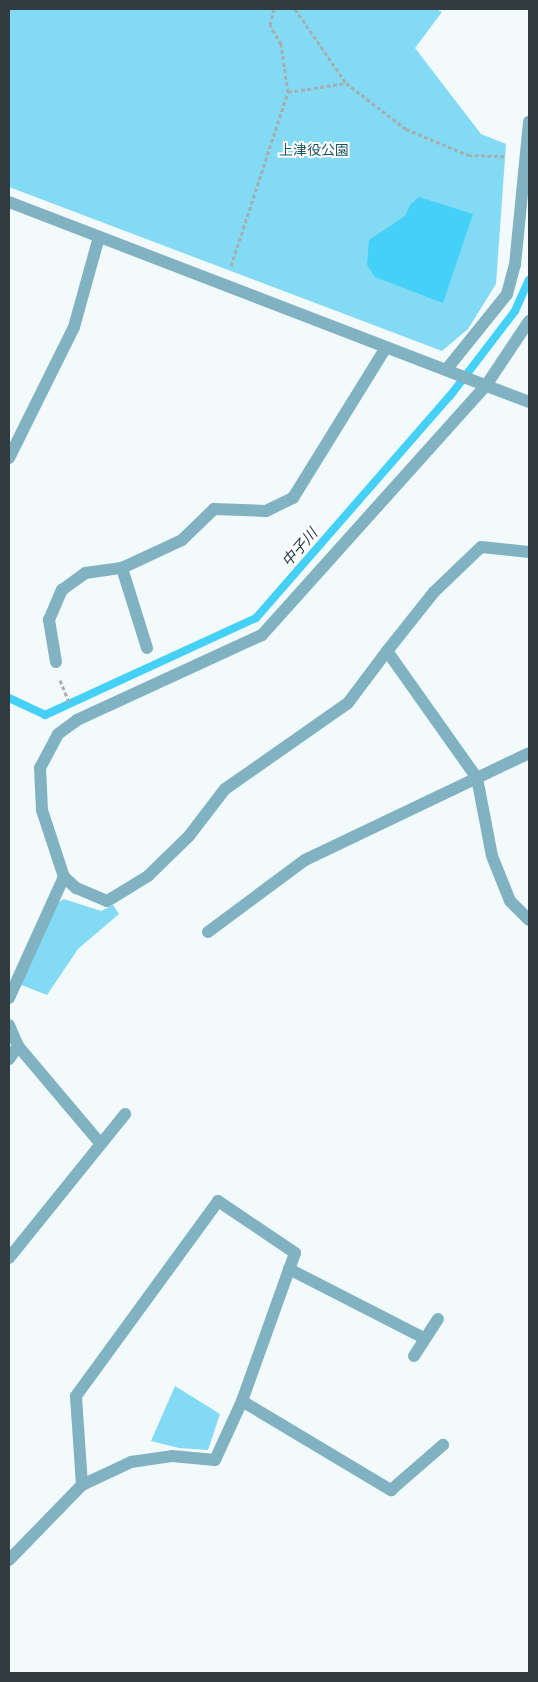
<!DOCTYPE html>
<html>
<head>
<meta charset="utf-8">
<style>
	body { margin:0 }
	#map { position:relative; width:538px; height:1682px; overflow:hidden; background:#f3fafc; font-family:Rubik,"Noto Sans JP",sans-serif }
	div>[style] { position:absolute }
	.green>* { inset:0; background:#82daf5 }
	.water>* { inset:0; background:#44d0f7 }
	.stream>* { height:8px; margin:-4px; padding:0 4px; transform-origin:4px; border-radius:4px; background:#44d0f7 }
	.path>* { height:3px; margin-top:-1.5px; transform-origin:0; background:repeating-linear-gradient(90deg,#a5aeb1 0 4px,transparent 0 6.5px) }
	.minor>* { height:12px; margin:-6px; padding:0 6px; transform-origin:6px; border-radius:6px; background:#80b2c2 }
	span { translate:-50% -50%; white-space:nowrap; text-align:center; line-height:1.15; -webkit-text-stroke:4px #fff; paint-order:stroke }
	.park-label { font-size:14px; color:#1d5566 }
	.water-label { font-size:15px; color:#1f353d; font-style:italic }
	.frame { position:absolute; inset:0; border:10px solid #303c40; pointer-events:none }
</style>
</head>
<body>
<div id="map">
	<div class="green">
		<div style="clip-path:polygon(9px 9px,436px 9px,442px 12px,415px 48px,481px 134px,506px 144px,496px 284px,468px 329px,442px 351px,9px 187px)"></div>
		<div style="clip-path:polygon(64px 899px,101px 911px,113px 905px,119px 914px,78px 949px,47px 995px,19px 984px,52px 906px)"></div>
		<div style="clip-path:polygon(175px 1386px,220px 1414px,208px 1450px,179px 1448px,151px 1441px)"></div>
	</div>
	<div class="water">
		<div style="clip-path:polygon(419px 197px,473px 214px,443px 303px,375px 277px,367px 265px,369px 240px,405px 216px,410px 205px)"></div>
	</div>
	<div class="stream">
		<div style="left:9px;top:698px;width:40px;rotate:25deg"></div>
		<div style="left:45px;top:715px;width:232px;rotate:-24.7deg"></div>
		<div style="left:256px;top:618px;width:295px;rotate:-48.9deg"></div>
		<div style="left:450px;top:396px;width:107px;rotate:-52.6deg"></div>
		<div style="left:515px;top:311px;width:34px;rotate:-66deg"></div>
	</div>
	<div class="path">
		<div style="left:295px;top:9px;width:90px;rotate:55.4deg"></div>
		<div style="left:346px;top:83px;width:76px;rotate:37.5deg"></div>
		<div style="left:406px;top:129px;width:67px;rotate:22.8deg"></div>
		<div style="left:468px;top:155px;width:38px;rotate:2deg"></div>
		<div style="left:288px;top:92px;width:59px;rotate:-8.8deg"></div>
		<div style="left:231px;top:266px;width:183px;rotate:-71.9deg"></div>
		<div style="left:288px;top:92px;width:49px;rotate:-98.3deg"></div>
		<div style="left:281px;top:44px;width:22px;rotate:-120deg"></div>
		<div style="left:270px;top:25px;width:16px;rotate:-76deg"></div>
		<div style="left:60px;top:680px;width:24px;rotate:68deg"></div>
	</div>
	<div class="minor">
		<div style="left:9px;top:202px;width:557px;rotate:21.04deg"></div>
		<div style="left:446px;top:370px;width:97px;rotate:-51.2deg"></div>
		<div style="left:507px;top:294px;width:30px;rotate:-75deg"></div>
		<div style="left:515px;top:265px;width:144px;rotate:-84.4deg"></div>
		<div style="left:9px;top:458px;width:146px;rotate:-63.6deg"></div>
		<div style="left:74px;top:327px;width:93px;rotate:-74.5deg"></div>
		<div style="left:529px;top:552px;width:48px;rotate:-174.1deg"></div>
		<div style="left:481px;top:547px;width:65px;rotate:136.2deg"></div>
		<div style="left:434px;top:592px;width:75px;rotate:128.5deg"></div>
		<div style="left:387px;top:651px;width:156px;rotate:54.7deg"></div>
		<div style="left:477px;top:778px;width:79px;rotate:79.1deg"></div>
		<div style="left:492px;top:856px;width:48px;rotate:68.2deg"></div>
		<div style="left:510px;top:901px;width:27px;rotate:45deg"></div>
		<div style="left:147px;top:648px;width:84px;rotate:-107.4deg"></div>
		<div style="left:122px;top:568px;width:66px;rotate:-25deg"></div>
		<div style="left:182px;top:540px;width:45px;rotate:-44.1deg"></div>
		<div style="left:214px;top:509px;width:52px;rotate:2.2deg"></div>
		<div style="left:266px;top:511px;width:30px;rotate:-26deg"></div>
		<div style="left:293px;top:498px;width:175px;rotate:-58.3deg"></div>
		<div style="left:387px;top:651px;width:65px;rotate:126.9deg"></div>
		<div style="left:348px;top:703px;width:150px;rotate:145deg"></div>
		<div style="left:225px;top:789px;width:59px;rotate:127.5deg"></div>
		<div style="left:189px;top:836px;width:57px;rotate:135.7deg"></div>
		<div style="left:148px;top:876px;width:48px;rotate:148.6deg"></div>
		<div style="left:107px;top:901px;width:34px;rotate:-157deg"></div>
		<div style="left:76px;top:888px;width:16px;rotate:-137deg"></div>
		<div style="left:64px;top:877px;width:71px;rotate:-108.2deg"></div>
		<div style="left:42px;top:810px;width:42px;rotate:-92.7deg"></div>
		<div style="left:40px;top:768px;width:38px;rotate:-62deg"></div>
		<div style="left:58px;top:734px;width:24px;rotate:-36deg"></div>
		<div style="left:77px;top:720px;width:204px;rotate:-24.7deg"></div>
		<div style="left:262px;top:635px;width:337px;rotate:-48.1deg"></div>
		<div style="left:487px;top:384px;width:76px;rotate:-56.3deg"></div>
		<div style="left:56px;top:662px;width:43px;rotate:-99.5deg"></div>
		<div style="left:49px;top:620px;width:33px;rotate:-67deg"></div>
		<div style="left:62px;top:590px;width:29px;rotate:-36deg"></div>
		<div style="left:85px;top:573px;width:37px;rotate:-8deg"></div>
		<div style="left:208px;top:932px;width:121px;rotate:-36.6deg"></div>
		<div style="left:305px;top:860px;width:248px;rotate:-25.5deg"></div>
		<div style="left:9px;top:998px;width:133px;rotate:-65.6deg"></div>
		<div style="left:9px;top:1025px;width:23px;rotate:67deg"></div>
		<div style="left:18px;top:1046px;width:127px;rotate:49.8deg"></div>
		<div style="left:9px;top:1059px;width:16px;rotate:-55deg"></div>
		<div style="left:9px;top:1258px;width:185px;rotate:-51.1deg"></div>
		<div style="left:289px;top:1269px;width:152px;rotate:27.1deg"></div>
		<div style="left:414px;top:1356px;width:44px;rotate:-57deg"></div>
		<div style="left:82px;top:1485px;width:89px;rotate:-93.9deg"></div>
		<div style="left:76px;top:1396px;width:241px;rotate:-53.9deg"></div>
		<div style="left:218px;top:1201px;width:93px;rotate:34deg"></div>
		<div style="left:295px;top:1253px;width:157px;rotate:109.7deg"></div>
		<div style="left:9px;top:1560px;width:105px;rotate:-45.8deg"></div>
		<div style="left:82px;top:1485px;width:54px;rotate:-25.1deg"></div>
		<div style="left:131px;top:1462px;width:41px;rotate:-8.3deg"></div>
		<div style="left:172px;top:1456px;width:43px;rotate:5.3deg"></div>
		<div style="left:215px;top:1460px;width:65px;rotate:-65.4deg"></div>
		<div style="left:242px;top:1401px;width:174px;rotate:30.9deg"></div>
		<div style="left:391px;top:1490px;width:69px;rotate:-40.9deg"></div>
	</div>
	<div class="park-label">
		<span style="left:314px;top:151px">上津役公園</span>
	</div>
	<div class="water-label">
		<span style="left:300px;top:548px;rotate:-49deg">中子川</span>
	</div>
	<div class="frame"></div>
</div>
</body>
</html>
